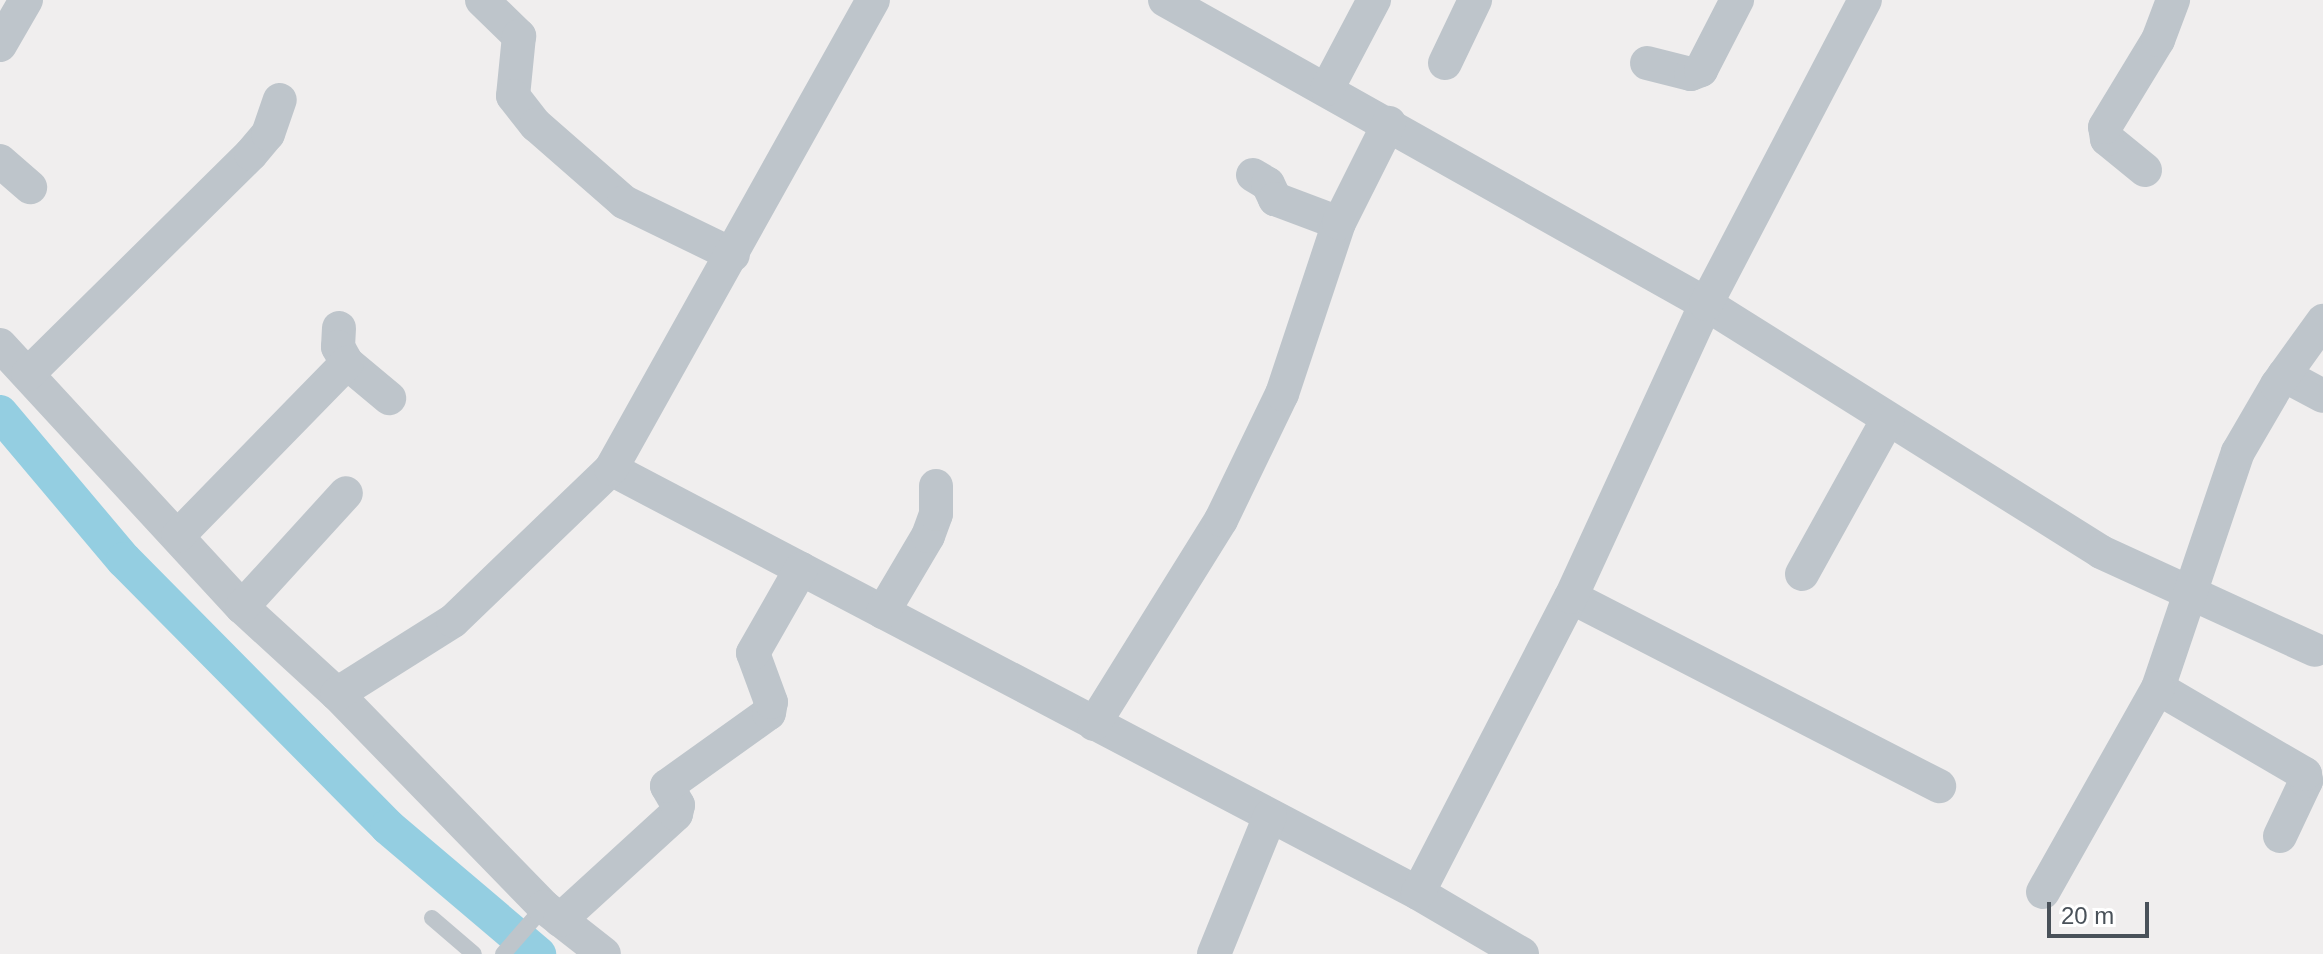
<!DOCTYPE html>
<html>
<head>
<meta charset="utf-8">
<style>
	body { margin:0 }
	#map { position:relative; width:2323px; height:954px; overflow:hidden; background:#f0eeee; font-family:Arial,sans-serif }
	div>[style] { position:absolute }
	.canal>* { height:36px; margin:-18px; padding:0 18px; transform-origin:18px; border-radius:18px; background:#94cee1 }
	.service>* { height:16px; margin:-8px; padding:0 8px; transform-origin:8px; border-radius:8px; background:#bec5cb }
	.minor>* { height:34px; margin:-17px; padding:0 17px; transform-origin:17px; border-radius:17px; background:#bec5cb }
	span { translate:-50% -50%; white-space:nowrap; text-align:center; line-height:1.15; -webkit-text-stroke:8px #fff; paint-order:stroke }
	.scale { position:absolute; left:2047px; top:902px; width:102px; height:36px; box-sizing:border-box; border:4px solid #495159; border-top:0; padding-left:10px; font-size:24px; line-height:28px; white-space:nowrap; color:#495159; -webkit-text-stroke:6px #fff; paint-order:stroke }
</style>
</head>
<body>
<div id="map">
	<div class="canal">
		<div style="left:0;top:413px;width:192px;rotate:49.9deg"></div>
		<div style="left:124px;top:560px;width:375px;rotate:45.3deg"></div>
		<div style="left:388px;top:827px;width:197px;rotate:40.3deg"></div>
	</div>
	<div class="service">
		<div style="left:432px;top:918px;width:55px;rotate:40.6deg"></div>
		<div style="left:503px;top:954px;width:62px;rotate:-48.9deg"></div>
	</div>
	<div class="minor">
		<div style="left:482px;top:0;width:52px;rotate:44.2deg"></div>
		<div style="left:519px;top:36px;width:60px;rotate:95.7deg"></div>
		<div style="left:513px;top:96px;width:37px;rotate:52deg"></div>
		<div style="left:536px;top:125px;width:117px;rotate:41.2deg"></div>
		<div style="left:624px;top:202px;width:121px;rotate:25.9deg"></div>
		<div style="left:1165px;top:0;width:621px;rotate:29.33deg"></div>
		<div style="left:1706px;top:304px;width:466px;rotate:32.1deg"></div>
		<div style="left:2101px;top:552px;width:235px;rotate:24.6deg"></div>
		<div style="left:0;top:45px;width:52px;rotate:-60deg"></div>
		<div style="left:1445px;top:63px;width:70px;rotate:-64.5deg"></div>
		<div style="left:1647px;top:63px;width:45px;rotate:14deg"></div>
		<div style="left:1691px;top:74px;width:11px;rotate:-22deg"></div>
		<div style="left:1701px;top:70px;width:79px;rotate:-62.8deg"></div>
		<div style="left:1327px;top:89px;width:101px;rotate:-62.2deg"></div>
		<div style="left:0;top:161px;width:40px;rotate:41deg"></div>
		<div style="left:2145px;top:170px;width:49px;rotate:-140.8deg"></div>
		<div style="left:2107px;top:139px;width:12px;rotate:-99deg"></div>
		<div style="left:2105px;top:127px;width:102px;rotate:-58.7deg"></div>
		<div style="left:2158px;top:40px;width:43px;rotate:-69.4deg"></div>
		<div style="left:1253px;top:175px;width:17px;rotate:31deg"></div>
		<div style="left:1268px;top:184px;width:17px;rotate:65deg"></div>
		<div style="left:1275px;top:199px;width:68px;rotate:20.6deg"></div>
		<div style="left:339px;top:328px;width:19px;rotate:93deg"></div>
		<div style="left:338px;top:347px;width:18px;rotate:61deg"></div>
		<div style="left:347px;top:363px;width:55px;rotate:39.8deg"></div>
		<div style="left:0;top:345px;width:357px;rotate:47.3deg"></div>
		<div style="left:242px;top:607px;width:129px;rotate:42.5deg"></div>
		<div style="left:337px;top:694px;width:297px;rotate:45.8deg"></div>
		<div style="left:544px;top:907px;width:76px;rotate:38.1deg"></div>
		<div style="left:28px;top:374px;width:313px;rotate:-44.6deg"></div>
		<div style="left:251px;top:154px;width:26px;rotate:-50deg"></div>
		<div style="left:268px;top:134px;width:36px;rotate:-71deg"></div>
		<div style="left:2284px;top:375px;width:44px;rotate:28.3deg"></div>
		<div style="left:611px;top:469px;width:912px;rotate:27.72deg"></div>
		<div style="left:178px;top:536px;width:242px;rotate:-45.7deg"></div>
		<div style="left:1802px;top:574px;width:177px;rotate:-61deg"></div>
		<div style="left:1571px;top:597px;width:414px;rotate:27.2deg"></div>
		<div style="left:242px;top:607px;width:154px;rotate:-47.6deg"></div>
		<div style="left:883px;top:612px;width:88px;rotate:-59.4deg"></div>
		<div style="left:928px;top:536px;width:23px;rotate:-70deg"></div>
		<div style="left:936px;top:514px;width:28px;rotate:-90deg"></div>
		<div style="left:337px;top:694px;width:137px;rotate:-32.2deg"></div>
		<div style="left:453px;top:621px;width:219px;rotate:-43.9deg"></div>
		<div style="left:611px;top:469px;width:537px;rotate:-60.81deg"></div>
		<div style="left:1094px;top:724px;width:240px;rotate:-58.1deg"></div>
		<div style="left:1221px;top:520px;width:140px;rotate:-64.2deg"></div>
		<div style="left:1282px;top:394px;width:180px;rotate:-71.6deg"></div>
		<div style="left:1339px;top:223px;width:112px;rotate:-63.4deg"></div>
		<div style="left:2280px;top:836px;width:61px;rotate:-64.7deg"></div>
		<div style="left:2306px;top:781px;width:7px;rotate:-98deg"></div>
		<div style="left:2305px;top:774px;width:170px;rotate:-149.7deg"></div>
		<div style="left:2158px;top:688px;width:249px;rotate:-71.3deg"></div>
		<div style="left:2238px;top:452px;width:78px;rotate:-59.8deg"></div>
		<div style="left:2277px;top:385px;width:79px;rotate:-54.3deg"></div>
		<div style="left:2043px;top:892px;width:234px;rotate:-60.6deg"></div>
		<div style="left:560px;top:920px;width:157px;rotate:-42.4deg"></div>
		<div style="left:676px;top:814px;width:9px;rotate:-77deg"></div>
		<div style="left:678px;top:805px;width:22px;rotate:-120deg"></div>
		<div style="left:667px;top:786px;width:125px;rotate:-35.6deg"></div>
		<div style="left:769px;top:713px;width:11px;rotate:-80deg"></div>
		<div style="left:771px;top:702px;width:52px;rotate:-110.2deg"></div>
		<div style="left:753px;top:653px;width:97px;rotate:-60.3deg"></div>
		<div style="left:1214px;top:954px;width:149px;rotate:-67.9deg"></div>
		<div style="left:1522px;top:954px;width:121px;rotate:-149.6deg"></div>
		<div style="left:1418px;top:893px;width:333px;rotate:-62.7deg"></div>
		<div style="left:1571px;top:597px;width:323px;rotate:-65.3deg"></div>
		<div style="left:1706px;top:304px;width:343px;rotate:-62.4deg"></div>
	</div>
	<div class="scale">20 m</div>
</div>
</body>
</html>
